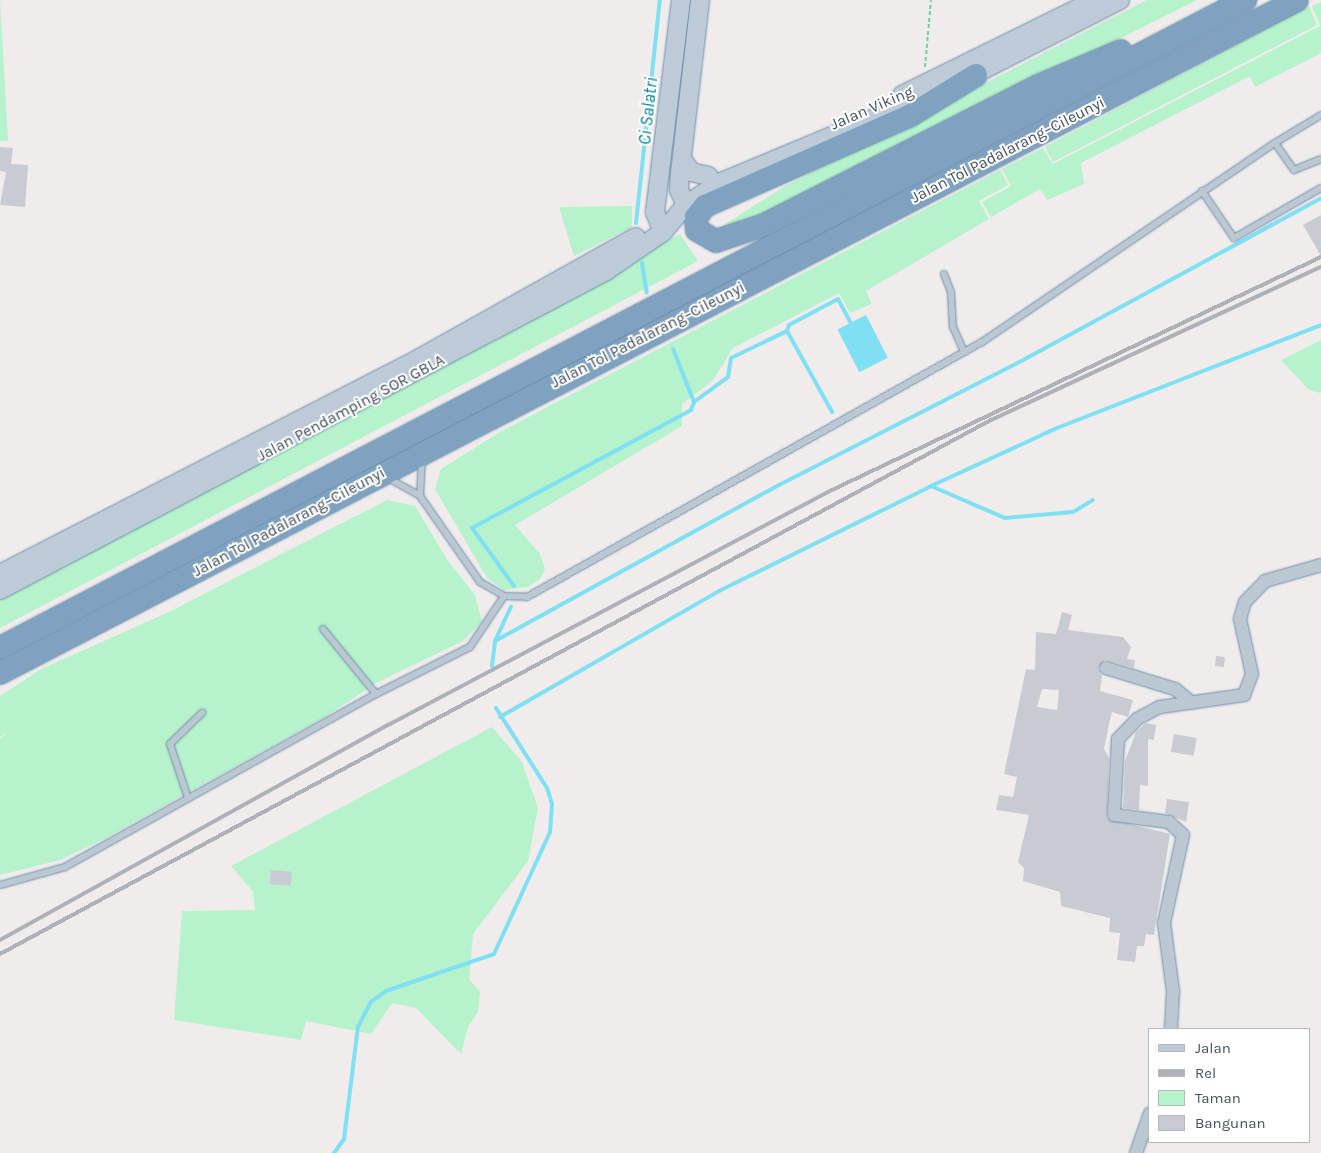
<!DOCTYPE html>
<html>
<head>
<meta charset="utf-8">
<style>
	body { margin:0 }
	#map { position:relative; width:1321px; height:1153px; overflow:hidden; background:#f0ecec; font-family:Karla,sans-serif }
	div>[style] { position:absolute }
	.green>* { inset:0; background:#b6f2cb }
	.water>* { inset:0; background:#7fdff3; transform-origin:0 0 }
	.stream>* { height:4px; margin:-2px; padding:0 2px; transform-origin:2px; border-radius:2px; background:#7fdff3 }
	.building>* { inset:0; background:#c8ccd2; transform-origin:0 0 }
	.path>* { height:2px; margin-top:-1px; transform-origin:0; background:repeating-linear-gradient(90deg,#6bd39c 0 4px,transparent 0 6.5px) }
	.roads { filter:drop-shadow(0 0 1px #6b8cac) drop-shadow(0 0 1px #6b8cac) }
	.lane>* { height:6px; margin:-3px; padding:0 3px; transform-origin:3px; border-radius:3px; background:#bbc8d1 }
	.street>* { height:12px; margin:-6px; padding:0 6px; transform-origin:6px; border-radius:6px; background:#bbc8d1 }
	.secondary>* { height:18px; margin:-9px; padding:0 9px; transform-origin:9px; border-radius:9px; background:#bdcbd8 }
	.highway>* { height:22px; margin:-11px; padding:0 11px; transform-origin:11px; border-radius:11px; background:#7fa2c1 }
	.rail>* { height:4px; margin:-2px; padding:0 2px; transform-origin:2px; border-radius:2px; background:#aeb2b8 }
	span { translate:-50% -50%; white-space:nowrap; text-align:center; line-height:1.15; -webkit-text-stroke:4px #fff; paint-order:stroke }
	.street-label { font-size:16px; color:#43515c }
	.water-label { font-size:18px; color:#03809a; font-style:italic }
	.legend { position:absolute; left:1148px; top:1028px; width:162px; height:115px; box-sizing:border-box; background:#fff; border:1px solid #b4b9be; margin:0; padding:6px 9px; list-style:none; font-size:15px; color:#43515c }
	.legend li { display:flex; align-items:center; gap:10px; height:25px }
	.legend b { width:25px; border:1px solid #b4b9be }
</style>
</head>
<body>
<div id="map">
	<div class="green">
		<div style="clip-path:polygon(0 0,8px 141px,0 141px)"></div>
		<div style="clip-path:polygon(1147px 0,1197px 0,747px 225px,723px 232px,719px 228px,785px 186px)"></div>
		<div style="clip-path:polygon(1321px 2px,1321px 53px,1255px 87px,1250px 76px,1081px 163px,1084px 184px,1047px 200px,1040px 189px,991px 217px,982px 202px,1011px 186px,1002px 169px,1043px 148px,1053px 164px,1320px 26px,1312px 6px)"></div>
		<div style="clip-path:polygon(1309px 6px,1317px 25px,1053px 162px,1045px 147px)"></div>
		<div style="clip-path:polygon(1000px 170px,1008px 185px,979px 201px,989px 219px,866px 291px,872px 304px,850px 313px,839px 293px,733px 348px,713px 380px,682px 404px,682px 426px,515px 525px,540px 554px,545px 569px,540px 579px,528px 587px,504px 590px,487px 578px,435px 489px,441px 469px,500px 432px)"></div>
		<div style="clip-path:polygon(632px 206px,632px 227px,574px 256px,559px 207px)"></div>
		<div style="clip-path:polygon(680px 234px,698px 261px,0 628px,0 598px)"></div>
		<div style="clip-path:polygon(1321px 340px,1321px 393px,1309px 390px,1281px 360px)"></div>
		<div style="clip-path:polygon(387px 500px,415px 506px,448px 561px,475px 595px,482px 622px,463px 641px,378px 682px,323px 718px,106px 838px,60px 860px,0 875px,0 739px,8px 732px,0 737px,0 696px,41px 669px,169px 612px)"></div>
		<div style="clip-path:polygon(492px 727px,522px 762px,538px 808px,528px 861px,473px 934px,469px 979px,480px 992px,478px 1012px,468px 1027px,461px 1054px,416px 1008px,392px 1003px,371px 1034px,306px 1021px,301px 1040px,174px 1020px,182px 911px,255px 910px,253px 892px,231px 866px)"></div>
	</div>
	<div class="water">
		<div style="left:866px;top:315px;width:48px;height:32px;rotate:63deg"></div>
	</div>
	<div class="stream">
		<div style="left:636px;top:223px;width:224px;rotate:-83.9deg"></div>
		<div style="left:642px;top:263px;width:30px;rotate:81deg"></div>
		<div style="left:787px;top:331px;width:6px;rotate:-72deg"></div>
		<div style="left:789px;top:325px;width:55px;rotate:-28deg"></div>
		<div style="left:838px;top:299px;width:27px;rotate:62deg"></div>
		<div style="left:673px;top:349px;width:57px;rotate:68.4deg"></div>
		<div style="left:931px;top:486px;width:81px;rotate:23.4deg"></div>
		<div style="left:1005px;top:518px;width:68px;rotate:-5deg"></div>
		<div style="left:1073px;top:512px;width:23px;rotate:-31deg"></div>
		<div style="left:514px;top:586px;width:72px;rotate:-125.9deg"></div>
		<div style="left:472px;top:528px;width:249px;rotate:-28.3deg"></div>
		<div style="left:691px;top:410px;width:9px;rotate:-69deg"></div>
		<div style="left:694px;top:402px;width:42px;rotate:-36.3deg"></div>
		<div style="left:728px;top:377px;width:19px;rotate:-81deg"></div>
		<div style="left:731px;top:358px;width:62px;rotate:-25.7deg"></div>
		<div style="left:787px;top:331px;width:93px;rotate:60.9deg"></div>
		<div style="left:495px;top:641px;width:324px;rotate:-28.8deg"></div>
		<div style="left:779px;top:485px;width:276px;rotate:-27.1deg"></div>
		<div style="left:1025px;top:359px;width:337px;rotate:-28.5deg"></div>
		<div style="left:492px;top:666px;width:25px;rotate:-83deg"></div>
		<div style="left:495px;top:641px;width:38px;rotate:-65deg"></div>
		<div style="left:500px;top:717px;width:253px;rotate:-29.9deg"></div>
		<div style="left:719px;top:591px;width:237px;rotate:-26.3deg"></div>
		<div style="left:931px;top:486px;width:139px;rotate:-24.7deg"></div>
		<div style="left:1057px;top:428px;width:283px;rotate:-21.3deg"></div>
		<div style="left:334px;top:1153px;width:17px;rotate:-54deg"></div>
		<div style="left:344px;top:1139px;width:113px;rotate:-82.9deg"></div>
		<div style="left:358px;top:1027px;width:28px;rotate:-63deg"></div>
		<div style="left:371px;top:1002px;width:19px;rotate:-36deg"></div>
		<div style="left:386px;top:991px;width:114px;rotate:-18.9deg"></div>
		<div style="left:494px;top:954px;width:134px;rotate:-65.3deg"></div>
		<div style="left:550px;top:832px;width:28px;rotate:-86deg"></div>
		<div style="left:552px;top:804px;width:17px;rotate:-107deg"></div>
		<div style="left:547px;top:788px;width:95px;rotate:-122.5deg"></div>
	</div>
	<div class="building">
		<div style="clip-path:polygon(0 147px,13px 148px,11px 164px,28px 165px,25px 207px,0 205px,6px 172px,0 171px)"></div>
		<div style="clip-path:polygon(1321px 215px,1321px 256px,1303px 225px)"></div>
		<div style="clip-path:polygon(evenodd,1062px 612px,1072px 615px,1068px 630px,1123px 637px,1131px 647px,1127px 659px,1135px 660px,1134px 668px,1105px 660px,1098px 669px,1102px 675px,1100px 691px,1133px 700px,1128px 717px,1112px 712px,1109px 724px,1104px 749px,1109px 758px,1107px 818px,1170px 834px,1154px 935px,1146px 934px,1144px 946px,1137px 946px,1135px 962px,1117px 960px,1120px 933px,1109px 932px,1110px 918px,1061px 906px,1060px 892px,1023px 881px,1024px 868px,1018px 862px,1029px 815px,996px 810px,999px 795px,1013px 797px,1017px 777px,1004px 774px,1026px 669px,1035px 670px,1036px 632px,1056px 634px,1062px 612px,1042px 689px,1059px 690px,1057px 710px,1037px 707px,1042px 689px)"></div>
		<div style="left:1216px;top:656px;width:9px;height:10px;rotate:6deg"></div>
		<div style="clip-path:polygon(1146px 723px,1156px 725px,1154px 740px,1148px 739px,1148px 786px,1140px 785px,1139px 810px,1123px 808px,1125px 761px,1136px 732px)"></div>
		<div style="left:1174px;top:734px;width:23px;height:18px;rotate:10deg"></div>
		<div style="clip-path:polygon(1167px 799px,1189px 802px,1186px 822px,1165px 813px)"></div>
		<div style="left:271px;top:870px;width:21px;height:14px;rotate:5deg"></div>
	</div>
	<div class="path">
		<div style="left:925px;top:67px;width:67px;rotate:-84.9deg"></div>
	</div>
	<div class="roads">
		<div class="lane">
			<div style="left:1321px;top:115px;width:54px;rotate:148.7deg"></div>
			<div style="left:1275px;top:143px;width:33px;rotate:55deg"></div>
			<div style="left:1294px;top:170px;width:29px;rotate:-22deg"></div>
			<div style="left:1202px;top:191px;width:57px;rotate:55.8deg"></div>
			<div style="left:1234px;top:238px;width:100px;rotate:-29.9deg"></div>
			<div style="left:944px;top:274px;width:19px;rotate:69deg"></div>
			<div style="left:951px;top:292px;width:35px;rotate:87deg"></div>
			<div style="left:953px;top:327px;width:27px;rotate:66deg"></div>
			<div style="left:388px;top:478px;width:37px;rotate:29deg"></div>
			<div style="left:420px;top:496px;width:105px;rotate:55.1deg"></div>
			<div style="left:480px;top:582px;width:28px;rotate:30deg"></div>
			<div style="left:504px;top:596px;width:23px;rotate:2deg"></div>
			<div style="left:527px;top:597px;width:522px;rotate:-29.27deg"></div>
			<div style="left:982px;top:342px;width:354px;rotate:-34.2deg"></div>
			<div style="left:420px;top:496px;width:38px;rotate:-87deg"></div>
			<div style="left:323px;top:629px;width:84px;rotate:50.8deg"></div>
			<div style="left:188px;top:798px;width:57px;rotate:-108.4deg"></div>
			<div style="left:170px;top:744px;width:45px;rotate:-44.1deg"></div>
			<div style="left:0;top:885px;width:67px;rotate:-15.5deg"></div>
			<div style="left:65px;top:867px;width:356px;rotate:-29.1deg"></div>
			<div style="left:376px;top:694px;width:105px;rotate:-26.6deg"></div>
			<div style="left:470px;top:647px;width:61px;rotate:-56.3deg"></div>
		</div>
		<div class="street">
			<div style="left:1106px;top:668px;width:72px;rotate:16.9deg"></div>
			<div style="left:1175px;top:689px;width:22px;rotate:39deg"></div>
			<div style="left:1171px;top:1029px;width:38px;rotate:-87deg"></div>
			<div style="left:1173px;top:991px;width:69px;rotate:-97.5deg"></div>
			<div style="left:1164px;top:923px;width:90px;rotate:-77.8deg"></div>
			<div style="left:1183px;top:835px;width:19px;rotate:-137deg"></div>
			<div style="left:1169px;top:822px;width:55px;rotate:-172.7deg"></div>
			<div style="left:1114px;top:815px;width:76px;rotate:-87deg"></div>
			<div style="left:1118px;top:739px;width:28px;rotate:-46deg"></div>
			<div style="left:1137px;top:719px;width:26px;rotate:-28deg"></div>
			<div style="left:1160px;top:707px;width:85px;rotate:-8.1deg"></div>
			<div style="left:1244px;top:695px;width:22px;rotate:-69deg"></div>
			<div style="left:1252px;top:674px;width:56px;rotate:-102.3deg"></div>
			<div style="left:1240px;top:619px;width:18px;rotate:-74deg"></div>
			<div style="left:1245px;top:602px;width:29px;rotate:-46deg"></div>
			<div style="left:1265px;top:581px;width:58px;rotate:-15.9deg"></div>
			<div style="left:1136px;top:1153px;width:42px;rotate:-70.7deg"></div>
		</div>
		<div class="secondary">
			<div style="left:965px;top:79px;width:174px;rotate:-27deg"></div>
			<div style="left:902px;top:95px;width:215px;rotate:-26.2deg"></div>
			<div style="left:682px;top:159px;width:16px;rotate:55deg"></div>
			<div style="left:691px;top:172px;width:18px;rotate:13deg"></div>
			<div style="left:686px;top:205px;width:17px;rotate:-115deg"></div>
			<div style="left:679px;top:190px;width:17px;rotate:-87deg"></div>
			<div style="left:680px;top:173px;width:174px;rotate:-83.4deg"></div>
			<div style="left:663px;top:232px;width:22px;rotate:-112deg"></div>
			<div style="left:655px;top:212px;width:214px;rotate:-83deg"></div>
			<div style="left:0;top:574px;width:458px;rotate:-27.2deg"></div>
			<div style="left:407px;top:365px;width:262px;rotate:-29.2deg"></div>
			<div style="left:0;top:590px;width:685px;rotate:-27.76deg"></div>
			<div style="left:606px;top:271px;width:69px;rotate:-34.4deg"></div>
			<div style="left:663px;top:232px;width:35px;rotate:-50deg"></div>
			<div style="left:686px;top:205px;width:40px;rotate:-34deg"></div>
			<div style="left:719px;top:183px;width:221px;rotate:-22.6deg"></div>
		</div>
		<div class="highway">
			<div style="left:976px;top:75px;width:79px;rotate:148.5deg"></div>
			<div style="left:909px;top:116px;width:223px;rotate:156.2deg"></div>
			<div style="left:705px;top:206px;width:14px;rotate:129deg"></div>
			<div style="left:696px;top:217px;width:13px;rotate:86deg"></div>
			<div style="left:697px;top:230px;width:22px;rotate:30deg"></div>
			<div style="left:716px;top:241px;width:51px;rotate:-18.4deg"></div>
			<div style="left:764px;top:225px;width:305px;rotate:-26.9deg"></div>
			<div style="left:1036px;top:87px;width:92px;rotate:-23deg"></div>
			<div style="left:0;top:648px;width:1404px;rotate:-27.5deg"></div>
			<div style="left:0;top:673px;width:1461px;rotate:-27.42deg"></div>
		</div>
	</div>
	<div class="rail">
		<div style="left:0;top:940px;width:446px;rotate:-29deg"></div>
		<div style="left:390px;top:724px;width:500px;rotate:-27.9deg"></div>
		<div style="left:832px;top:490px;width:542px;rotate:-25.48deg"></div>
		<div style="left:0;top:954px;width:1126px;rotate:-28.32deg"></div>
		<div style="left:991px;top:420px;width:364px;rotate:-24.9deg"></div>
	</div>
	<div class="street-label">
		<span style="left:872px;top:108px;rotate:-23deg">Jalan Viking</span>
		<span style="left:1008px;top:150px;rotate:-27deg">Jalan Tol Padalarang–Cileunyi</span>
		<span style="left:648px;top:335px;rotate:-27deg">Jalan Tol Padalarang–Cileunyi</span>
		<span style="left:351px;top:408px;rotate:-28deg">Jalan Pendamping SOR GBLA</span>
		<span style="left:289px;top:522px;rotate:-28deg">Jalan Tol Padalarang–Cileunyi</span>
	</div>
	<div class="water-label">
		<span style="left:648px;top:111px;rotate:-84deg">Ci Salatri</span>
	</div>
	<ul class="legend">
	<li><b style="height:6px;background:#bdcbd8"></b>Jalan</li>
	<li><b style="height:6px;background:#aeb2b8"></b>Rel</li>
	<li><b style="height:14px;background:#b6f2cb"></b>Taman</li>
	<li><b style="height:14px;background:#c8ccd2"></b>Bangunan</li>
	</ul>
</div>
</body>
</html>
